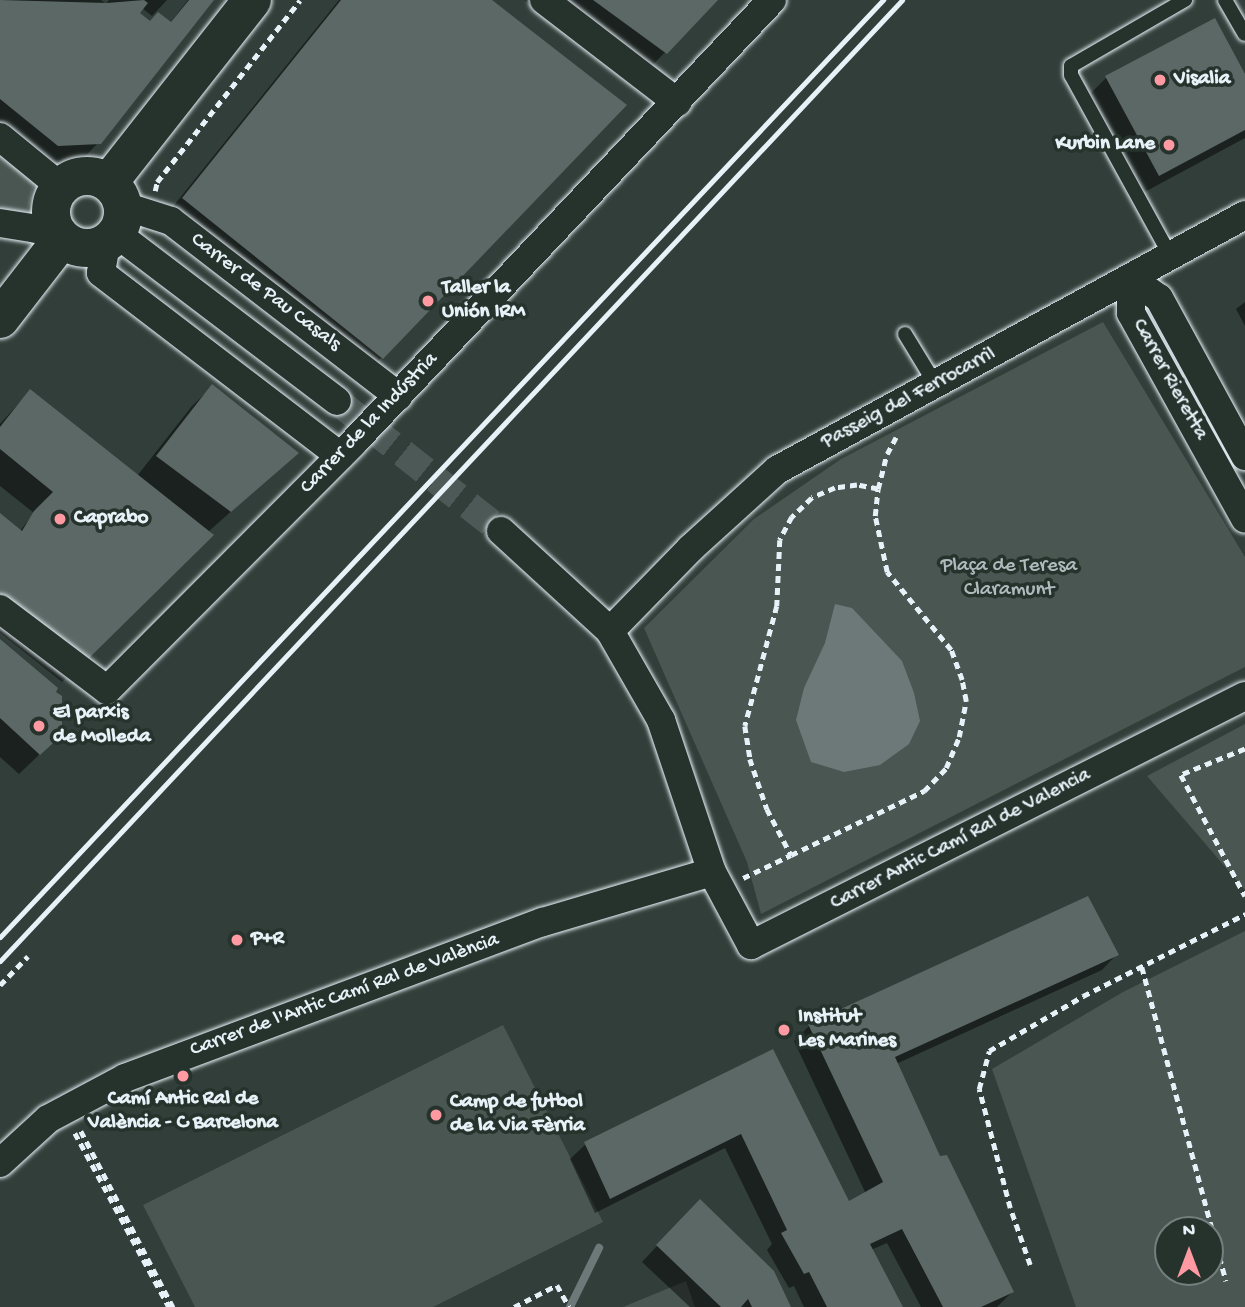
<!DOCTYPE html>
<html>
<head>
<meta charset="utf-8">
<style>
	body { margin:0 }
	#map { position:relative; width:1245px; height:1307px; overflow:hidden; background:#323e39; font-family:"Gochi Hand",sans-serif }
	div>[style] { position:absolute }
	.green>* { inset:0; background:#495651 }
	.water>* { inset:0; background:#6d7978 }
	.shadow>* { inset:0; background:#0007 }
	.stream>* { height:8px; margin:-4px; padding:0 4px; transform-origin:4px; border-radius:4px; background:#6d7978 }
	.building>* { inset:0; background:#5c6865 }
	.street-tunnel>* { height:28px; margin-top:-14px; transform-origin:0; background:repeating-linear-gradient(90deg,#4d5956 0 28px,transparent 0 42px) }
	.path>* { height:4.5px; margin-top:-2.25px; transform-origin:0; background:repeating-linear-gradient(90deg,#e8f1f8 0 7px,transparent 0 12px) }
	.roads { filter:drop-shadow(0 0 2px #e8f1f8) drop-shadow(0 0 2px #e8f1f8) }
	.lane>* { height:14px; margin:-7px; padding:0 7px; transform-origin:7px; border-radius:7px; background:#26332d }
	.street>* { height:28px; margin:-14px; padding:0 14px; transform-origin:14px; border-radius:14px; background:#26332d }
	.secondary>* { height:38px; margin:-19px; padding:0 19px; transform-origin:19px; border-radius:19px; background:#26332d }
	.secondary>.ring { margin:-19px; padding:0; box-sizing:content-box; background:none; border:38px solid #26332d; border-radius:50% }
	.rail>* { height:5px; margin:-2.5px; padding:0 2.5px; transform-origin:2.5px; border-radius:2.5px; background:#e8f1f8 }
	.dots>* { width:19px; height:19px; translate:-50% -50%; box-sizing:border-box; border:4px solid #26332d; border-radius:50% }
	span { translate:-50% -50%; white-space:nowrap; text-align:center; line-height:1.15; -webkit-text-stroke:7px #26332d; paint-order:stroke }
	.poi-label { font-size:21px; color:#e8f1f8; font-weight:700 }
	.left { translate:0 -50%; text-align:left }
	.right { translate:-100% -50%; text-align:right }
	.street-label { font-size:21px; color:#e8f1f8 }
	.park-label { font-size:21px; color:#b0bbbe }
	.north { position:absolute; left:1154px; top:1216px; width:70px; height:70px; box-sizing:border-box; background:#26332d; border:2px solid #747f7e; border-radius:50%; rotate:0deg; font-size:19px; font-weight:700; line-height:28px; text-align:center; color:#e8f1f8 }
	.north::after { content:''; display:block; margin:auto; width:24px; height:32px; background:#ff9aa2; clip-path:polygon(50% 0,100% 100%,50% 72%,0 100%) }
</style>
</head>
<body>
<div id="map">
	<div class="green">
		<div style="clip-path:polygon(0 152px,35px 180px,27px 212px,0 211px)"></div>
		<div style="clip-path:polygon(1103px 322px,1245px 557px,1245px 667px,761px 914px,747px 862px,644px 628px,754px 519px,841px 459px)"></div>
		<div style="clip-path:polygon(1245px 724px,1245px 890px,1147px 776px)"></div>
		<div style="clip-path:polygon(evenodd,1245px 931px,1245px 1307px,1076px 1307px,992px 1069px,1123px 992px,1245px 931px,1168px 1230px,1210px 1230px,1210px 1272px,1168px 1272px,1168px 1230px)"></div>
		<div style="clip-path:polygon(503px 1025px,603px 1222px,433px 1307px,195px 1307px,143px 1205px)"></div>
		<div style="clip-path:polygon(686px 1281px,695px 1307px,623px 1307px)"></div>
	</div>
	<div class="water">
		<div style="clip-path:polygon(835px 604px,852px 608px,902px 661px,914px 693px,920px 721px,909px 744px,880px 765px,844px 772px,811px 762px,796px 720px,804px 688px,825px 643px)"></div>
	</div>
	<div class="shadow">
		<div style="clip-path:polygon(0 0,101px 0,106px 4px,109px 0,167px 0,152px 16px,142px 8px,137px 14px,149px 23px,170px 23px,188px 0,212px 0,99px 142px,70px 172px,29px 174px,0 151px)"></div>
		<div style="clip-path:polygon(339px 0,489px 0,382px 357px,362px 377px,163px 219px)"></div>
		<div style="clip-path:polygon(524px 0,716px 0,637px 81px)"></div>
		<div style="clip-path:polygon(1106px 78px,1245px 78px,1245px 138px,1139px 195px,1086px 98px)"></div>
		<div style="clip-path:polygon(1245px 302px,1245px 326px,1236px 309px)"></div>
		<div style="clip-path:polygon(213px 386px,297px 453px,208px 532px,211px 535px,62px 682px,0 633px,0 515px,20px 531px,34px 513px,0 486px,0 424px,30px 391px,137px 476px,192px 406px)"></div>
		<div style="clip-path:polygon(0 642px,40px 754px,19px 774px,0 757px)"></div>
		<div style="clip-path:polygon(1087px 898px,1117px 954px,1102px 970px,896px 1064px,939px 1158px,1012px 1292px,997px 1307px,921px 1307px,887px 1243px,871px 1250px,901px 1307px,804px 1307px,794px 1286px,789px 1288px,767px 1250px,772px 1244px,725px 1148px,595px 1213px,570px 1159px,586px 1144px,772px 1052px,848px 1204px,866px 1194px,794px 1041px,809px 1026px)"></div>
		<div style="clip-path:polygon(685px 1216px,789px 1307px,690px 1307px,642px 1262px)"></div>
	</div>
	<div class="stream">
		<div style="left:570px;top:1307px;width:66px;rotate:-63.8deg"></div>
	</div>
	<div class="building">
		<div style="clip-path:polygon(0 0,107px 3px,144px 0,148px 3px,140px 13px,150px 21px,158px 12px,171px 22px,189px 0,214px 0,101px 144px,58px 146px,0 99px)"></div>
		<div style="clip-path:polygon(341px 0,492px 0,627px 105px,383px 359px,182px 198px)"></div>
		<div style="clip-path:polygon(593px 0,718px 0,667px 54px)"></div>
		<div style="clip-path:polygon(1215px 18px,1245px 74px,1245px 130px,1159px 176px,1105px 76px)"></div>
		<div style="clip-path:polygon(212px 384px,299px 453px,231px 512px,156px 456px)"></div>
		<div style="clip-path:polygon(30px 389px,214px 535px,84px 663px,0 597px,0 513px,22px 531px,34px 511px,53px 492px,0 449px,0 427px)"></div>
		<div style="clip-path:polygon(0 639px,58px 688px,56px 692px,62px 696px,62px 735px,40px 755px,0 718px)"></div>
		<div style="clip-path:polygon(1088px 896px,1119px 955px,895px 1057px,940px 1156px,947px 1155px,1014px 1292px,981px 1307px,943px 1307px,902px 1229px,870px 1244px,903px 1307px,827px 1307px,809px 1272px,804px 1274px,781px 1233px,787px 1230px,741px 1134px,610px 1199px,584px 1142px,773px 1049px,849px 1201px,883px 1182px,808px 1024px)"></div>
		<div style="clip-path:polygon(700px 1199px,774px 1271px,791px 1307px,752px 1307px,748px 1299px,741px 1307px,721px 1307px,656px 1245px)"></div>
	</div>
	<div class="street-tunnel">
		<div style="left:337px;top:401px;width:209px;rotate:38.4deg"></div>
	</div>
	<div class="path">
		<div style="left:155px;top:191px;width:9px;rotate:-77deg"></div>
		<div style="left:157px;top:182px;width:231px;rotate:-51.8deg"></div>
		<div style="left:878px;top:489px;width:36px;rotate:-76deg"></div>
		<div style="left:887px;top:454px;width:19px;rotate:-62deg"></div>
		<div style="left:1245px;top:749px;width:69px;rotate:157.9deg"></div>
		<div style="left:1181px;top:775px;width:137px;rotate:62.1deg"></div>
		<div style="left:743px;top:878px;width:53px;rotate:-25.6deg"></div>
		<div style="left:791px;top:855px;width:148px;rotate:-25.7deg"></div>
		<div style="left:924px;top:791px;width:32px;rotate:-46deg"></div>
		<div style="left:946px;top:768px;width:34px;rotate:-67deg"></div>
		<div style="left:959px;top:737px;width:37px;rotate:-79deg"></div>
		<div style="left:966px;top:701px;width:21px;rotate:-101deg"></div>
		<div style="left:962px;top:680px;width:32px;rotate:-110deg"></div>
		<div style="left:951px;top:650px;width:101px;rotate:-129.4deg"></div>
		<div style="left:887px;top:572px;width:57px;rotate:-102.1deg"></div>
		<div style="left:875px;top:516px;width:27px;rotate:-84deg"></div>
		<div style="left:878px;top:489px;width:21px;rotate:-169deg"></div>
		<div style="left:857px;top:485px;width:22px;rotate:172deg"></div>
		<div style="left:835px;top:488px;width:25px;rotate:157deg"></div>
		<div style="left:812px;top:498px;width:28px;rotate:136deg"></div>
		<div style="left:792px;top:517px;width:26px;rotate:118deg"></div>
		<div style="left:780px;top:540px;width:66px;rotate:92.6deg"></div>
		<div style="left:777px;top:606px;width:124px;rotate:104.9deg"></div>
		<div style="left:745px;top:726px;width:33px;rotate:81deg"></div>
		<div style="left:750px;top:759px;width:53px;rotate:71.2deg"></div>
		<div style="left:767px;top:809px;width:52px;rotate:62.4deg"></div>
		<div style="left:1142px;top:967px;width:325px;rotate:75deg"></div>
		<div style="left:0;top:985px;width:40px;rotate:-46deg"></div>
		<div style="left:81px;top:1131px;width:199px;rotate:62.4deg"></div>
		<div style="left:75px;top:1133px;width:198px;rotate:61.6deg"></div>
		<div style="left:1030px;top:1265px;width:60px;rotate:-109.3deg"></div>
		<div style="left:1010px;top:1208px;width:123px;rotate:-104.6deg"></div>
		<div style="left:979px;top:1089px;width:39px;rotate:-75deg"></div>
		<div style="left:989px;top:1051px;width:109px;rotate:-30.3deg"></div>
		<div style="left:1083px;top:996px;width:182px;rotate:-26.8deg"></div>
		<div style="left:514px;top:1307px;width:48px;rotate:-27.1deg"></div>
		<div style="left:557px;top:1285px;width:25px;rotate:61deg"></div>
	</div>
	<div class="roads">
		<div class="lane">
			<div style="left:1225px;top:0;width:39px;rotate:60deg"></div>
			<div style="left:1170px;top:255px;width:205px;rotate:-118.8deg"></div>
			<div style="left:1071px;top:75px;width:9px;rotate:-90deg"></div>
			<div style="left:1071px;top:66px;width:132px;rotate:-30.1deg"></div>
			<div style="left:905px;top:334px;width:60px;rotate:58.7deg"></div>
		</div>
		<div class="street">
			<div style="left:544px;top:0;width:168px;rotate:37.5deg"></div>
			<div style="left:0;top:137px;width:79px;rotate:39.3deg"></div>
			<div style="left:124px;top:206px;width:49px;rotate:17.7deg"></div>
			<div style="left:171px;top:221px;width:287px;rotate:37.6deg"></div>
			<div style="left:0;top:223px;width:36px;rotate:9deg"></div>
			<div style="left:36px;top:229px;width:18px;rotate:-6deg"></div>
			<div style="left:117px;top:234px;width:276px;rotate:37.2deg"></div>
			<div style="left:106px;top:244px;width:29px;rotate:100deg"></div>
			<div style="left:101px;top:273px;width:301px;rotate:37.4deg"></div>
			<div style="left:1131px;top:278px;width:35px;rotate:90deg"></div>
			<div style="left:1131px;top:313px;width:235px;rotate:61deg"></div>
			<div style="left:1131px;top:278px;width:34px;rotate:36deg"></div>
			<div style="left:1159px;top:298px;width:180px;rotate:61.4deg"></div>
			<div style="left:501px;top:531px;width:148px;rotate:42.5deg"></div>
			<div style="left:610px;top:631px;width:103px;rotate:60.2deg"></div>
			<div style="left:661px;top:720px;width:160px;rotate:71.5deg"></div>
			<div style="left:712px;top:872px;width:83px;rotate:61.9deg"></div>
			<div style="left:751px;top:945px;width:553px;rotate:-26.75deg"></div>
			<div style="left:0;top:609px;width:134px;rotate:37.1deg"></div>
			<div style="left:107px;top:690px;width:347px;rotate:-45.1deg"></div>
			<div style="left:352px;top:444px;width:611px;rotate:-46.59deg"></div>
			<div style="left:610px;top:631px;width:116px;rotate:-45.7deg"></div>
			<div style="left:691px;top:548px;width:116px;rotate:-42.2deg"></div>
			<div style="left:777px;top:470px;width:533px;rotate:-28.58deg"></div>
			<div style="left:0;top:1163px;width:65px;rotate:-42.5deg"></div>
			<div style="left:48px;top:1119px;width:87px;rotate:-28deg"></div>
			<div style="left:125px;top:1078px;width:446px;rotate:-20.5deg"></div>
			<div style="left:543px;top:922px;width:176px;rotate:-16.5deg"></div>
		</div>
		<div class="secondary">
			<div class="ring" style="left:51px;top:176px;width:34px;height:34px"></div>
			<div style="left:109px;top:182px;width:231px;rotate:-51.8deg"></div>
			<div style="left:0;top:319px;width:101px;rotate:-52.2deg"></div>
		</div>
	</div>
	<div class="rail">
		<div style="left:0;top:937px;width:1288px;rotate:-46.7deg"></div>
		<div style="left:0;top:961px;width:1318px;rotate:-46.81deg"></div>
	</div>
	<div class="dots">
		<div style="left:1160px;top:80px;background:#ff9aa2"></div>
		<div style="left:1169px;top:145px;background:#ff9aa2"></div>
		<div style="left:428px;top:301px;background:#ff9aa2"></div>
		<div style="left:60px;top:519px;background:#ff9aa2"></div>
		<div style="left:39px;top:726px;background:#ff9aa2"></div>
		<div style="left:237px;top:940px;background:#ff9aa2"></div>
		<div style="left:784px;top:1030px;background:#ff9aa2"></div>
		<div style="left:183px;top:1076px;background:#ff9aa2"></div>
		<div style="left:436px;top:1115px;background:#ff9aa2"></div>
	</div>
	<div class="poi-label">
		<span class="left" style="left:1174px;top:80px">Visalia</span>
		<span class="right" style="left:1155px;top:145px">Kurbin Lane</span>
		<span class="left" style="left:442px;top:301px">Taller la<br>Unión IRM</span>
		<span class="left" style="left:74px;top:519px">Caprabo</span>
		<span class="left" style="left:53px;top:726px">El parxis<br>de Molleda</span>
		<span class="left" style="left:251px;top:940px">P+R</span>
		<span class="left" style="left:798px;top:1030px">Institut<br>Les Marines</span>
		<span style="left:183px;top:1112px">Camí Antic Ral de<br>València - C Barcelona</span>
		<span class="left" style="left:450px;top:1115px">Camp de futbol<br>de la Via Fèrria</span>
	</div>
	<div class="street-label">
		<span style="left:265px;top:293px;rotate:37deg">Carrer de Pau Casals</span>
		<span style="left:1169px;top:380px;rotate:61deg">Carrer Rieretta</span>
		<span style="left:909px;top:399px;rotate:-28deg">Passeig del Ferrocarril</span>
		<span style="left:370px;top:424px;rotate:-46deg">Carrer de la Indústria</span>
		<span style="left:961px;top:840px;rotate:-27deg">Carrer Antic Camí Ral de Valencia</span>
		<span style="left:345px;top:996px;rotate:-20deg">Carrer de l'Antic Camí Ral de València</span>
	</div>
	<div class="park-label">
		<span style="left:1009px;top:579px">Plaça de Teresa<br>Claramunt</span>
	</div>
	<div class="north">N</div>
</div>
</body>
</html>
